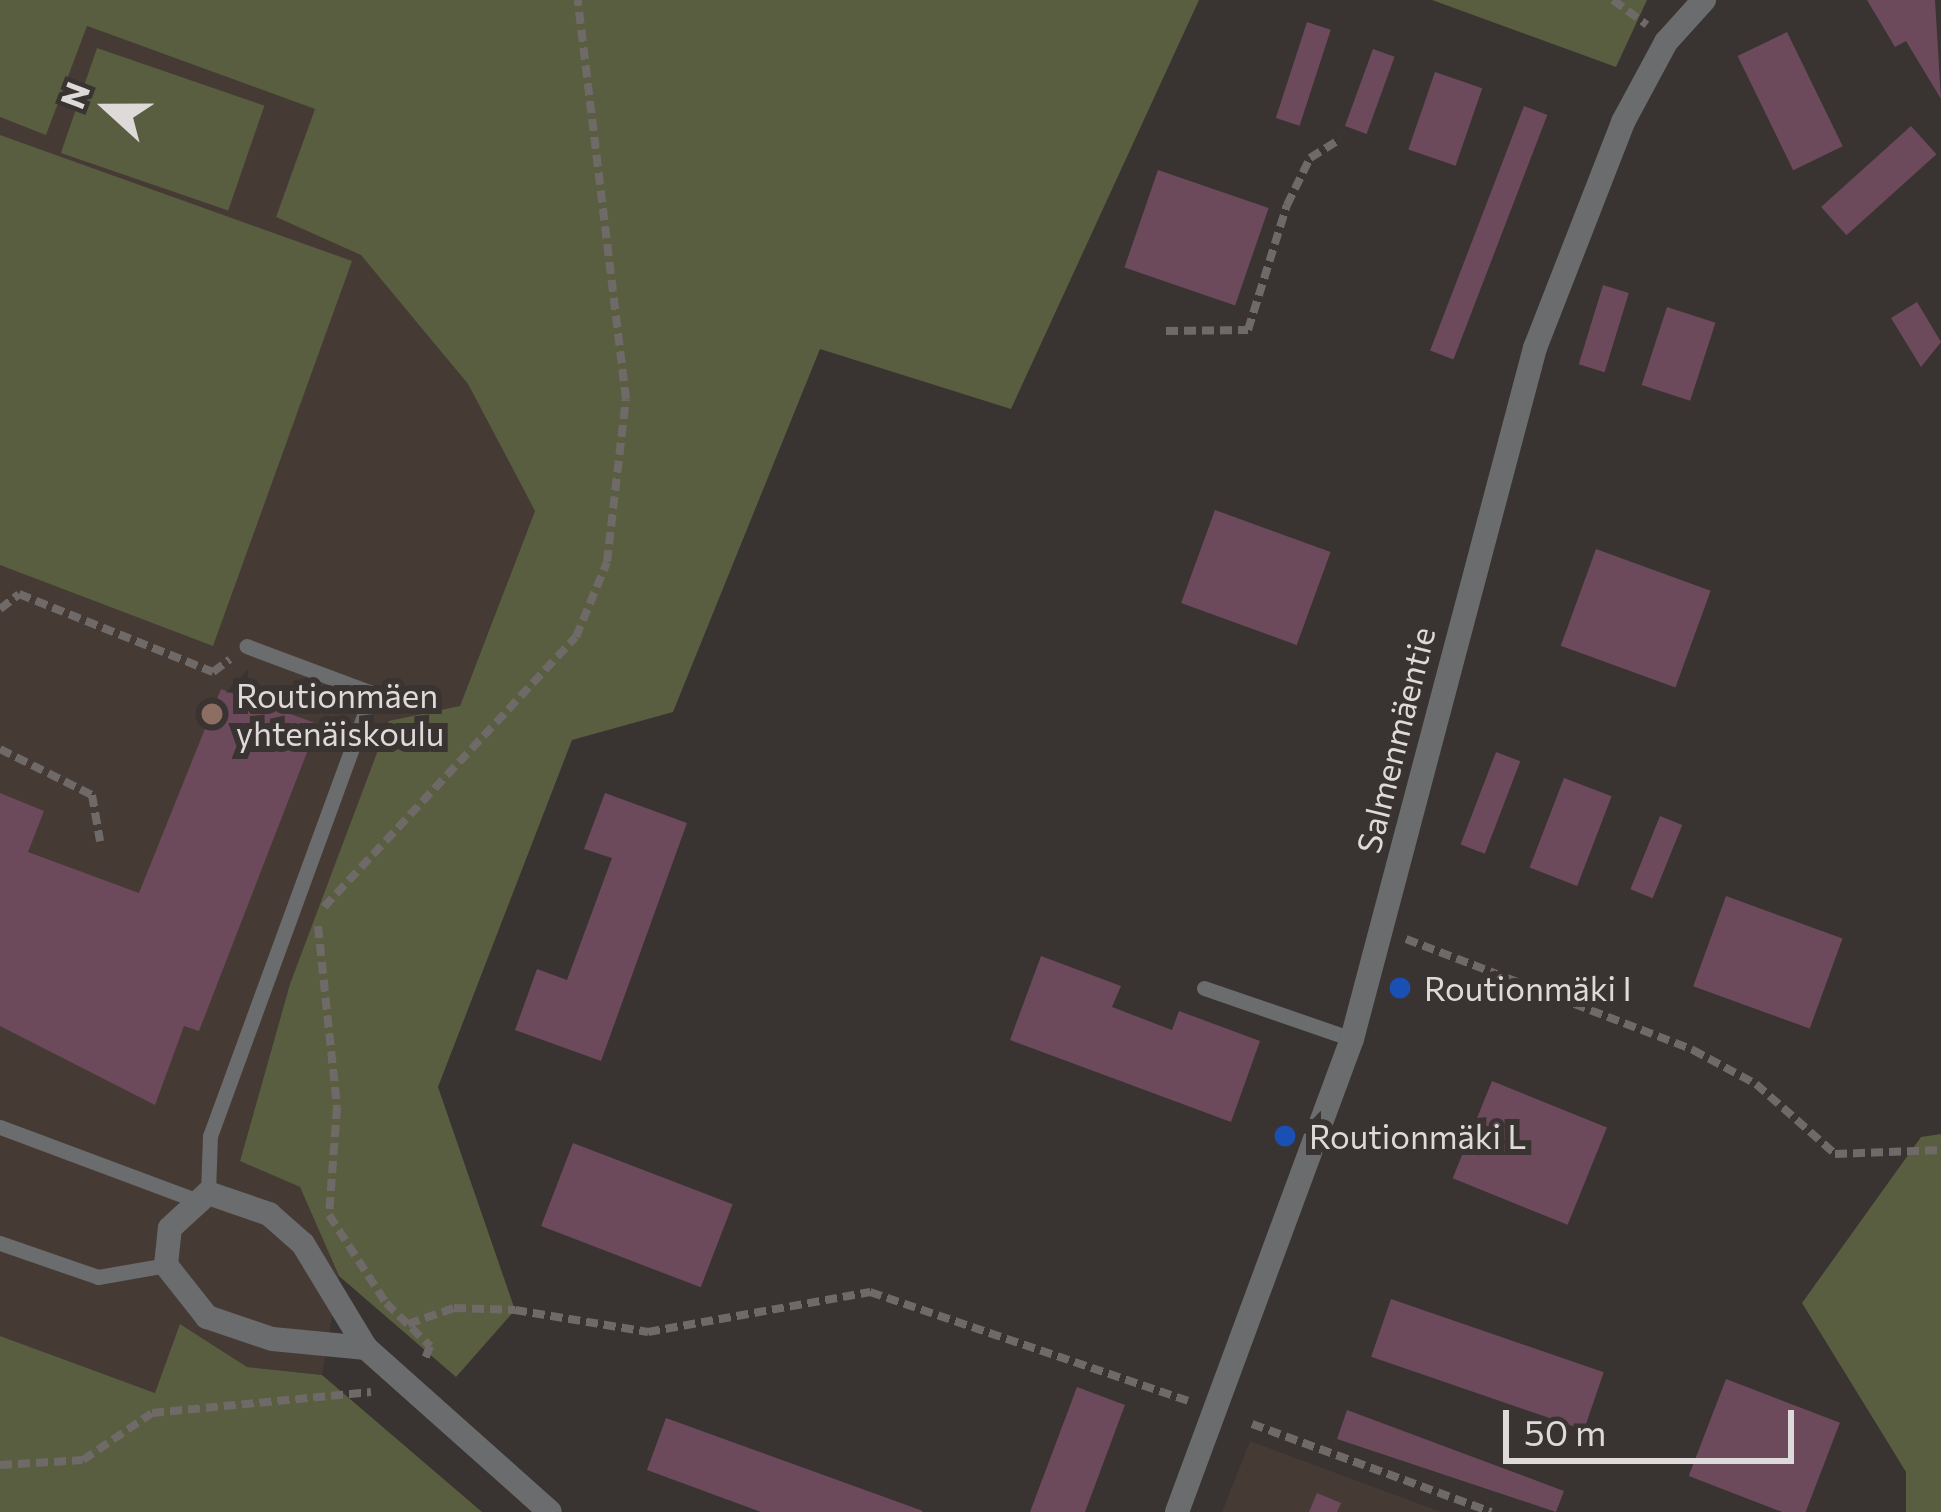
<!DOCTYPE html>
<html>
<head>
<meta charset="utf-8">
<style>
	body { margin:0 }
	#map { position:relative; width:1941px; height:1512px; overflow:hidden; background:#393331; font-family:Commissioner,sans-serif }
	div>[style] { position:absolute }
	.built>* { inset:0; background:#463a35 }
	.green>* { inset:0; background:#585e3f; transform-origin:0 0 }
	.building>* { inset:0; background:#6c4a5c; transform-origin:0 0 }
	.path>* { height:8px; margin-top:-4px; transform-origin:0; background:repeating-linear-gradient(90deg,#6f6967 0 12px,transparent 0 18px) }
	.lane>* { height:15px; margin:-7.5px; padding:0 7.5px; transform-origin:7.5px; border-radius:7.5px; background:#6a6c6e }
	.street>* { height:24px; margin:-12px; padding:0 12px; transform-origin:12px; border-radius:12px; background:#6a6c6e }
	.dots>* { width:33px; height:33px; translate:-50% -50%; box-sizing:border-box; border:6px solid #393331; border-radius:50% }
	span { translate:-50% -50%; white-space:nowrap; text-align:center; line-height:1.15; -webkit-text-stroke:12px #393331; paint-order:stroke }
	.poi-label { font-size:33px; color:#dedad9 }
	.left { translate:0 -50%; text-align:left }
	.street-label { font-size:33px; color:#dedad9 }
	.north { position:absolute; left:48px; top:48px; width:120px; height:120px; -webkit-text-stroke:9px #393331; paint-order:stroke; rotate:291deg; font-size:33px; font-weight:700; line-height:48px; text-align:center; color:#dedad9 }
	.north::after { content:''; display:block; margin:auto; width:42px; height:54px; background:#dedad9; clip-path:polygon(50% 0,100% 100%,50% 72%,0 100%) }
	.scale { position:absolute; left:1503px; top:1410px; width:291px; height:54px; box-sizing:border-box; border:6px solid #dedad9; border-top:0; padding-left:15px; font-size:36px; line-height:42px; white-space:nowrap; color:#dedad9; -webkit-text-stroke:9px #393331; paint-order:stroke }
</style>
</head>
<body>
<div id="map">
	<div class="built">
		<div style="clip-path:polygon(86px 26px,316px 109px,276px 217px,361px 254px,468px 384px,535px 511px,460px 706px,290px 984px,240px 1160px,300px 1187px,339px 1276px,322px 1375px,247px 1367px,181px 1325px,155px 1393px,0 1336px,0 117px,46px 134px)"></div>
		<div style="clip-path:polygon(1250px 1441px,1441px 1512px,1222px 1512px)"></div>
	</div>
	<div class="green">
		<div style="clip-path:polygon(0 0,1199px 0,1011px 409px,820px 349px,673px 712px,572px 740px,438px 1087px,515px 1310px,456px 1377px,339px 1276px,300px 1187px,240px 1161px,290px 984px,389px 721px,460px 706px,535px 511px,468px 384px,361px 255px,276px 217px,315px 109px,87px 26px,46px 135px,0 117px)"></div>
		<div style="clip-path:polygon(1432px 0,1647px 0,1616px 67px)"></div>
		<div style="left:97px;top:48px;width:177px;height:111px;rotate:19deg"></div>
		<div style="clip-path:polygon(0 135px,352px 261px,213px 646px,0 565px)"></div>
		<div style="clip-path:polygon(1941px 1134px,1941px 1512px,1906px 1512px,1906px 1472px,1802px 1303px,1921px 1137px)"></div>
		<div style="clip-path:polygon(180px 1324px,247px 1367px,322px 1375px,482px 1512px,0 1512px,0 1336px,155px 1393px)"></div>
	</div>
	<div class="building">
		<div style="clip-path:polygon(1867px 0,1935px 0,1941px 99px,1906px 41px,1895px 47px)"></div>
		<div style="left:1307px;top:22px;width:25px;height:101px;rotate:18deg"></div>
		<div style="left:1787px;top:32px;width:127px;height:55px;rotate:64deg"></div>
		<div style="left:1373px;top:49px;width:23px;height:82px;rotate:20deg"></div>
		<div style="left:1435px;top:72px;width:50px;height:82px;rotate:19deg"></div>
		<div style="left:1524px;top:106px;width:25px;height:262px;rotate:21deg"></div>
		<div style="left:1911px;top:126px;width:38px;height:121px;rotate:48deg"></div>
		<div style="left:1158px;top:170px;width:117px;height:103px;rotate:19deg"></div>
		<div style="left:1603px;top:285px;width:27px;height:83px;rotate:17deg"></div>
		<div style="clip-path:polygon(1917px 302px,1941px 342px,1921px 367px,1891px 318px)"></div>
		<div style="left:1667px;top:307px;width:51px;height:82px;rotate:18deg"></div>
		<div style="left:1215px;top:510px;width:123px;height:99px;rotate:20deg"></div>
		<div style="left:1596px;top:549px;width:122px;height:103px;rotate:20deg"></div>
		<div style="clip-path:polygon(221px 689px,318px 724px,199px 1031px,184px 1026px,155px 1105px,0 1026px,0 793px,44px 811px,28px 852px,139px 893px)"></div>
		<div style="left:1496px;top:752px;width:26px;height:99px;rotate:21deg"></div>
		<div style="left:1564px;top:778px;width:51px;height:96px;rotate:21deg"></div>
		<div style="clip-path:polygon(605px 793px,687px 823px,601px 1061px,515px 1030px,537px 969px,567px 980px,612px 858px,584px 849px)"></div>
		<div style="left:1660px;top:816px;width:24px;height:79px;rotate:22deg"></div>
		<div style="left:1726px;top:896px;width:124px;height:96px;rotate:20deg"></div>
		<div style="clip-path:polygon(1041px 956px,1121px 986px,1112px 1007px,1172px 1030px,1179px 1011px,1260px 1041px,1231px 1122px,1010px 1040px)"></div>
		<div style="left:1492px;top:1081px;width:124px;height:105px;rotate:22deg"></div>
		<div style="left:573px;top:1143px;width:171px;height:89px;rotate:21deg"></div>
		<div style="left:1391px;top:1299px;width:225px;height:61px;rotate:19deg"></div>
		<div style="left:1726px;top:1379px;width:122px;height:104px;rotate:21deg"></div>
		<div style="clip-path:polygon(1077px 1387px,1125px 1405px,1085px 1512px,1030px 1512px)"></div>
		<div style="clip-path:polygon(1347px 1410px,1564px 1491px,1556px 1512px,1337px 1439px)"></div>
		<div style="clip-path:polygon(666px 1418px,923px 1511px,922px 1512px,761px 1512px,647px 1470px)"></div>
		<div style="clip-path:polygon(1317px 1493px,1341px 1503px,1337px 1512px,1309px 1512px)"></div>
	</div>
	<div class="path">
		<div style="left:1613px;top:0;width:42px;rotate:36.3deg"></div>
		<div style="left:1166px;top:331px;width:82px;rotate:-0.7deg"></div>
		<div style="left:1248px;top:330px;width:131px;rotate:-72.7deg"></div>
		<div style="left:1287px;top:205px;width:52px;rotate:-63.9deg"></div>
		<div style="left:1310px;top:158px;width:36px;rotate:-32deg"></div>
		<div style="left:0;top:609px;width:24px;rotate:-38deg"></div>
		<div style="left:19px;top:594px;width:209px;rotate:21.9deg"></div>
		<div style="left:213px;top:672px;width:21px;rotate:-37deg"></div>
		<div style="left:0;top:749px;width:103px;rotate:26.6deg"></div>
		<div style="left:92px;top:795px;width:47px;rotate:80.1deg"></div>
		<div style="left:324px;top:907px;width:369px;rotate:-47deg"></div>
		<div style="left:576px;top:637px;width:81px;rotate:-67.5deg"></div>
		<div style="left:607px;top:562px;width:164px;rotate:-83.4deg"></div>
		<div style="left:626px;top:399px;width:402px;rotate:-96.9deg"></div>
		<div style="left:318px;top:926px;width:182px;rotate:84deg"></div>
		<div style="left:337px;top:1107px;width:108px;rotate:94.2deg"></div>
		<div style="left:329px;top:1215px;width:105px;rotate:57.1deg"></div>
		<div style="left:386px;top:1303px;width:62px;rotate:44.3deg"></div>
		<div style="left:430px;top:1346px;width:14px;rotate:111deg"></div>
		<div style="left:1406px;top:939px;width:308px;rotate:21.1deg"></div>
		<div style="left:1693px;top:1050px;width:72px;rotate:28.4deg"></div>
		<div style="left:1756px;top:1084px;width:106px;rotate:41.5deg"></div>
		<div style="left:1835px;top:1154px;width:106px;rotate:-2.2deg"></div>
		<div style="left:408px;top:1324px;width:49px;rotate:-19.2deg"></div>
		<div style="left:454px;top:1308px;width:61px;rotate:1.9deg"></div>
		<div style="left:515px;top:1310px;width:135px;rotate:9.4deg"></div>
		<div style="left:648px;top:1332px;width:226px;rotate:-10.2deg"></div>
		<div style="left:870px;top:1292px;width:336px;rotate:18.9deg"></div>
		<div style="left:1252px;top:1424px;width:255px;rotate:20.2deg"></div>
		<div style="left:0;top:1465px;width:83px;rotate:-3.4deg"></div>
		<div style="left:83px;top:1460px;width:83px;rotate:-34.3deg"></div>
		<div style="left:152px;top:1413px;width:220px;rotate:-5.5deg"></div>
	</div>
	<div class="lane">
		<div style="left:1204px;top:988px;width:157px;rotate:19deg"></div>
		<div style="left:0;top:1127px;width:208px;rotate:20.5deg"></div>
		<div style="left:208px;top:1193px;width:57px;rotate:-88deg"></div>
		<div style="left:210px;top:1136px;width:472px;rotate:-69.9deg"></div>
		<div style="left:372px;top:693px;width:134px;rotate:-159.5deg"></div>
		<div style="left:0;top:1243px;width:104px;rotate:19.1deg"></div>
		<div style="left:98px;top:1277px;width:69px;rotate:-10deg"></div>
	</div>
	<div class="street">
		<div style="left:366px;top:1348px;width:94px;rotate:-174.5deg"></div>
		<div style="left:272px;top:1339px;width:69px;rotate:-161.3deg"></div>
		<div style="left:207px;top:1317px;width:66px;rotate:-128.3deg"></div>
		<div style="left:166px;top:1265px;width:37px;rotate:-84deg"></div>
		<div style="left:170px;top:1228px;width:52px;rotate:-42.6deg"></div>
		<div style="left:208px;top:1193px;width:65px;rotate:19deg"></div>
		<div style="left:269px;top:1214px;width:45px;rotate:41.4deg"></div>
		<div style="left:303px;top:1244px;width:122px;rotate:58.8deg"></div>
		<div style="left:366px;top:1348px;width:246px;rotate:41.7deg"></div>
		<div style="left:1177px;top:1512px;width:504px;rotate:-69.7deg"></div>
		<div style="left:1352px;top:1039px;width:715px;rotate:-75.17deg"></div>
		<div style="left:1535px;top:348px;width:243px;rotate:-68.7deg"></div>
		<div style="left:1623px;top:122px;width:91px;rotate:-61.7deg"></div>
		<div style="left:1666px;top:42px;width:57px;rotate:-47.9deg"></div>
	</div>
	<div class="dots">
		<div style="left:212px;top:714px;background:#8d6e63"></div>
		<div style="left:1400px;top:988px;background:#1a4fb4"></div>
		<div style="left:1285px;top:1136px;background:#1a4fb4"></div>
	</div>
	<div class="poi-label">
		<span class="left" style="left:236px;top:714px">Routionmäen<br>yhtenäiskoulu</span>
		<span class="left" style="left:1424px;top:988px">Routionmäki I</span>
		<span class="left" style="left:1309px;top:1136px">Routionmäki L</span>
	</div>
	<div class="street-label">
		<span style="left:1395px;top:740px;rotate:-76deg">Salmenmäentie</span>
	</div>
	<div class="north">N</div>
	<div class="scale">50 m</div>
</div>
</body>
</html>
